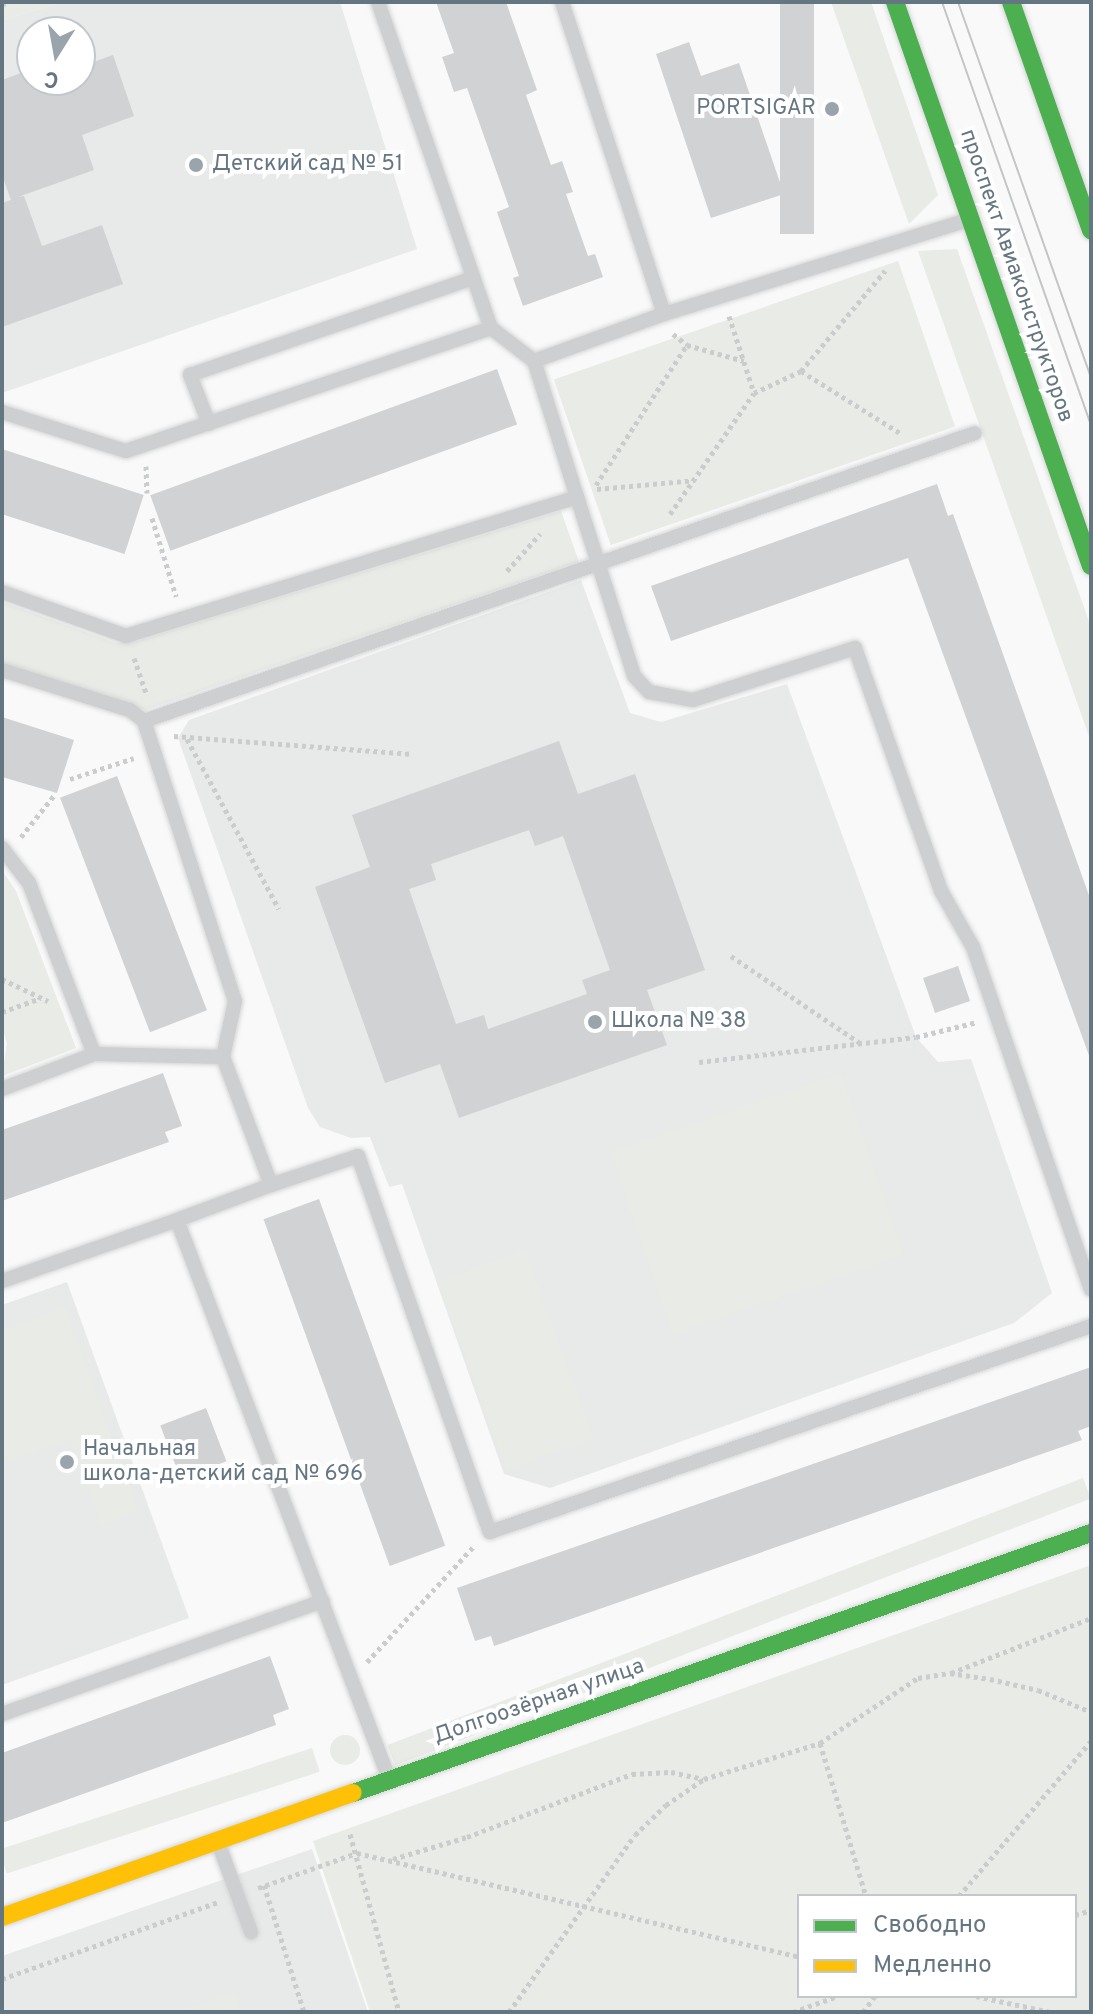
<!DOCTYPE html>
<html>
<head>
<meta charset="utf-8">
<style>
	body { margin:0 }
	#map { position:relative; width:1093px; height:2014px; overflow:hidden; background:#f9f9f9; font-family:Overpass,sans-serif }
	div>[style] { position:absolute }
	.built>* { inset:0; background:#e8e9e9 }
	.green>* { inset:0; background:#e8ebe6; transform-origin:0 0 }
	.round { border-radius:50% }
	.building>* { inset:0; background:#d0d2d3; transform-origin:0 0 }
	.path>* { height:5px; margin-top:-2.5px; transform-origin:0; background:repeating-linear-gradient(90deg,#cbcccd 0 4px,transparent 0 8px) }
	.roads { filter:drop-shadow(0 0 2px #d5d6d7) drop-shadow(0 0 2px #d5d6d7) }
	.lane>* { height:14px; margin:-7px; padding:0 7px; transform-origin:7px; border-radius:7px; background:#cecfd0 }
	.fast>* { height:18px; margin:-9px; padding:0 9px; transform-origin:9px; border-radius:9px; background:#4caf50 }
	.slow>* { height:18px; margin:-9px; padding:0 9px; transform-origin:9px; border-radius:9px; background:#ffc107 }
	.tram>* { height:2px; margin:-1px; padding:0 1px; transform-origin:1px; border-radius:1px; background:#c3c5c6 }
	.dots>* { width:22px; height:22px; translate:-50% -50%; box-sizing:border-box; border:4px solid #fff; border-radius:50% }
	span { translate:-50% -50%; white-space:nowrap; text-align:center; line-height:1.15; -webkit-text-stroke:8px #fff; paint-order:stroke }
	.poi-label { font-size:22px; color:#657683 }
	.right { translate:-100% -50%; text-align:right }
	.left { translate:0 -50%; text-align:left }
	.street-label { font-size:22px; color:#657683 }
	.frame { position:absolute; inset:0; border:4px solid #657683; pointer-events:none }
	.legend { position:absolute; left:797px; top:1894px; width:280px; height:104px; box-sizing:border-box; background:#fff; border:2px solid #c1c8cd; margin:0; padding:10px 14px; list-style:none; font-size:24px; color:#657683 }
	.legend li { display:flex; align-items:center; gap:16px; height:40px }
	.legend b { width:40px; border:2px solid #c1c8cd }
	.north { position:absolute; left:16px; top:16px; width:80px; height:80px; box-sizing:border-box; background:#fff; border:2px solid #c1c8cd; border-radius:50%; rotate:191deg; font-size:22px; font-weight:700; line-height:32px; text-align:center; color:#657683 }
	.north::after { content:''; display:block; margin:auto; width:28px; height:36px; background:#99a4ac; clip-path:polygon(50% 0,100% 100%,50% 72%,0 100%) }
</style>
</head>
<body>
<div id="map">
	<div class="built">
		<div style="clip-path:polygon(evenodd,63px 2px,340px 2px,417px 249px,2px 393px,2px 20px,63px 2px,32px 32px,80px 32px,80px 80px,32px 80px,32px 32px)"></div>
		<div style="clip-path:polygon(581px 580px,630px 713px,661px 722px,787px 684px,916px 1037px,938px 1062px,971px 1059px,1052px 1293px,1014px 1323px,550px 1488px,504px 1474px,402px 1184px,389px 1187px,370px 1137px,351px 1138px,320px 1127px,308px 1108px,178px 738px,189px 720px)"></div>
		<div style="clip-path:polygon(67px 1282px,189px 1618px,2px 1685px,2px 1305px)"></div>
		<div style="clip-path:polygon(312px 1849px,368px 2012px,2px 2012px,2px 1956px)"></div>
	</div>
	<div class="green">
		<div style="clip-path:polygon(2px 2px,63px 2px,2px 20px)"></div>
		<div style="clip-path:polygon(831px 2px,871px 2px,938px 195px,909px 224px)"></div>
		<div style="clip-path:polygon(957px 249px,1091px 627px,1091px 742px,918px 251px)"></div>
		<div style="left:898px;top:261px;width:175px;height:364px;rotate:71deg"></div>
		<div style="clip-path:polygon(561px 511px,579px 562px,145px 710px,2px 662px,2px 602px,116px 643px,137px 641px)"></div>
		<div style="clip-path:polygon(2px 870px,16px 891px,76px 1048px,2px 1076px,7px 1044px,2px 1026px)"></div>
		<div style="left:841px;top:1073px;width:192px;height:244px;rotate:71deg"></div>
		<div style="left:525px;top:1250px;width:200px;height:93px;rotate:70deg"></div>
		<div style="clip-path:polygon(65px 1307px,138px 1511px,101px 1525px,70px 1439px,2px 1463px,2px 1330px)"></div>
		<div style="left:1083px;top:1478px;width:22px;height:745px;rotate:69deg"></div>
		<div style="clip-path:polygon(evenodd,1091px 1565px,1091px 2012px,370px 2012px,313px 1841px,1091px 1565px,799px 1896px,1075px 1896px,1075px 1996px,799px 1996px,799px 1896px)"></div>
		<div class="round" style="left:330px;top:1735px;width:30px;height:30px"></div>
		<div style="left:312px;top:1748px;width:25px;height:329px;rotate:72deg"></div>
		<div style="clip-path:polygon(234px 1992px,240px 2009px,179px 2012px)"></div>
	</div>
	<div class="building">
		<div style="clip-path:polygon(436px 2px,506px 2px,537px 90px,526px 95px,551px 165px,562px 161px,573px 192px,566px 194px,588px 256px,595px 254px,603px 277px,523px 306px,513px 278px,519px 276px,497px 212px,509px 207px,467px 88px,454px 92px,442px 57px,454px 53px)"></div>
		<div style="left:780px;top:2px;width:34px;height:232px"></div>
		<div style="clip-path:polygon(689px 42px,701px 76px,739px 63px,784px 194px,711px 218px,656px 54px)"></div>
		<div style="clip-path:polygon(113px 55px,134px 116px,82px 135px,94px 170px,18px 197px,24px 196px,42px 246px,102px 225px,123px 284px,2px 327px,2px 203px,11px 200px,2px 175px,2px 80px,32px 69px,32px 83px,80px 80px,80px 67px)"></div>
		<div style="left:497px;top:369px;width:59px;height:369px;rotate:70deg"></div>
		<div style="left:2px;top:449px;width:149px;height:62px;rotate:18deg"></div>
		<div style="clip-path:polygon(937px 484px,948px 516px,953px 514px,1091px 901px,1091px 1061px,908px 558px,671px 641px,651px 586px)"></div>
		<div style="clip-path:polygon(2px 717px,74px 740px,57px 793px,2px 777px)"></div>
		<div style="clip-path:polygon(evenodd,559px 741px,578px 794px,635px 774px,705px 970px,647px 990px,667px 1045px,459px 1118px,440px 1064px,385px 1083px,315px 887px,370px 867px,352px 815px,559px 741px,529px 830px,535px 846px,563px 836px,610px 970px,582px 980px,587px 994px,488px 1029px,484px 1015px,456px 1024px,409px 889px,436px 880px,431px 864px,529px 830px)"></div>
		<div style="left:117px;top:776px;width:251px;height:61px;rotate:69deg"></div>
		<div style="left:958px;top:966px;width:37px;height:37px;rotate:71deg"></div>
		<div style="clip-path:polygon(163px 1073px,182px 1126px,165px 1132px,169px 1142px,2px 1201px,2px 1130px)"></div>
		<div style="left:319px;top:1199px;width:369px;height:59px;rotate:70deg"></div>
		<div style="clip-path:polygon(1091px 1367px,1091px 1426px,1078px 1431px,1082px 1440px,494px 1646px,491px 1636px,475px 1641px,457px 1588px)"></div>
		<div style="left:206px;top:1408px;width:57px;height:49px;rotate:69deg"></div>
		<div style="clip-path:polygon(270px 1656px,289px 1709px,273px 1715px,276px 1725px,2px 1823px,2px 1753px)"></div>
	</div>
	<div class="path">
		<div style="left:2px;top:4px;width:7px;rotate:-16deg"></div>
		<div style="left:729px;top:316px;width:81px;rotate:72deg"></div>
		<div style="left:673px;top:334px;width:18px;rotate:38deg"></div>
		<div style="left:687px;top:345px;width:59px;rotate:15.7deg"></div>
		<div style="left:801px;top:371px;width:119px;rotate:32deg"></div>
		<div style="left:146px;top:466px;width:27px;rotate:88deg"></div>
		<div style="left:596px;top:485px;width:167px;rotate:-57deg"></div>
		<div style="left:597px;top:489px;width:98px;rotate:-5.2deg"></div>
		<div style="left:670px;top:514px;width:147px;rotate:-55.2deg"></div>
		<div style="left:754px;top:393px;width:52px;rotate:-25.1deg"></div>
		<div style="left:801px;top:371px;width:131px;rotate:-50deg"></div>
		<div style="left:152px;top:518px;width:82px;rotate:72.9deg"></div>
		<div style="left:507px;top:571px;width:50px;rotate:-48.3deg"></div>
		<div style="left:134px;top:658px;width:37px;rotate:71deg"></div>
		<div style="left:174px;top:736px;width:239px;rotate:4.3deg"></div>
		<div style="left:187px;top:739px;width:193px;rotate:61.6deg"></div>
		<div style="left:70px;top:779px;width:67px;rotate:-18.2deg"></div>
		<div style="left:21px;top:837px;width:56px;rotate:-51.5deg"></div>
		<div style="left:731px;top:956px;width:156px;rotate:34deg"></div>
		<div style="left:2px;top:979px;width:51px;rotate:25.6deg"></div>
		<div style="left:2px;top:1012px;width:41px;rotate:-19.7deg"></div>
		<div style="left:699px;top:1062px;width:218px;rotate:-6.6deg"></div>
		<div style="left:916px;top:1037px;width:63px;rotate:-13.8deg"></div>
		<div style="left:367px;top:1662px;width:158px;rotate:-47.3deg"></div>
		<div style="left:951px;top:1673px;width:150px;rotate:-21.4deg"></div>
		<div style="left:820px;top:1743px;width:160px;rotate:73.3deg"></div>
		<div style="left:350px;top:1834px;width:185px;rotate:74.6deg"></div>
		<div style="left:393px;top:1859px;width:77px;rotate:-16.6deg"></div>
		<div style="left:467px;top:1837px;width:177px;rotate:-20.9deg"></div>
		<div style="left:632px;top:1774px;width:39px;rotate:-3deg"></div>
		<div style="left:671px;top:1772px;width:33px;rotate:12deg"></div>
		<div style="left:264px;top:1885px;width:133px;rotate:72.5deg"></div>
		<div style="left:258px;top:1888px;width:105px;rotate:-19.5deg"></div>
		<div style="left:357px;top:1853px;width:454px;rotate:13.2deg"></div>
		<div style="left:959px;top:1896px;width:204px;rotate:-49.6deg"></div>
		<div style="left:1075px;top:1915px;width:17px;rotate:-17deg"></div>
		<div style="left:2px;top:1979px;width:229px;rotate:-19.6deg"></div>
		<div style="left:976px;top:1996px;width:76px;rotate:12.2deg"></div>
		<div style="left:509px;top:2012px;width:217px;rotate:-54.6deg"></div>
		<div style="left:635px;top:1835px;width:43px;rotate:-44.1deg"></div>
		<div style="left:666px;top:1805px;width:46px;rotate:-34.4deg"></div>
		<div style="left:704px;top:1779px;width:121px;rotate:-17.2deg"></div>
		<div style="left:820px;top:1743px;width:118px;rotate:-33.6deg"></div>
		<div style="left:918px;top:1678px;width:32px;rotate:-9deg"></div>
		<div style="left:950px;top:1673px;width:40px;rotate:8.5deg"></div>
		<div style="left:990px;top:1679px;width:49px;rotate:12.9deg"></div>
		<div style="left:1038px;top:1690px;width:57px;rotate:22.5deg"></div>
		<div style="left:793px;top:2012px;width:48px;rotate:-19.6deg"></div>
		<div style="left:863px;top:2012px;width:20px;rotate:-53deg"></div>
	</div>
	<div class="roads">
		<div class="lane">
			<div style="left:378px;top:2px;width:345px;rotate:70.9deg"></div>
			<div style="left:491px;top:328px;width:54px;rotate:37.5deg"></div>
			<div style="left:562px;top:2px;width:328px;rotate:71.9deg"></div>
			<div style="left:2px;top:412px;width:130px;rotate:17.5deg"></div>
			<div style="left:126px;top:451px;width:385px;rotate:-18.6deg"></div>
			<div style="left:209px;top:424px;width:53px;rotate:-111.2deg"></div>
			<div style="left:190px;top:375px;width:299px;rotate:-18.9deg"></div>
			<div style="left:577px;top:497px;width:188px;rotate:72.3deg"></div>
			<div style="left:634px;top:676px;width:22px;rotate:47deg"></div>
			<div style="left:649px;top:692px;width:45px;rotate:10.3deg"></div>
			<div style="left:693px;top:700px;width:170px;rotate:-17.8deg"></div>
			<div style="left:855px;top:648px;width:258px;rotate:70.5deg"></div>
			<div style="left:941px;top:891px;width:64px;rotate:60.3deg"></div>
			<div style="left:973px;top:947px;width:362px;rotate:71deg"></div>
			<div style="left:2px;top:592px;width:132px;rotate:19.5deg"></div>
			<div style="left:126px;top:636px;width:472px;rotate:-17.1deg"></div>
			<div style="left:577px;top:497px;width:143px;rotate:-107.5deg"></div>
			<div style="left:534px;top:361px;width:138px;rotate:-19.9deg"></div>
			<div style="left:664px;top:314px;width:317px;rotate:-17.2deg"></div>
			<div style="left:2px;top:670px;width:134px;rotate:17.4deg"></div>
			<div style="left:130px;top:710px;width:18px;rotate:38deg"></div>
			<div style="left:144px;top:721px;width:294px;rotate:72deg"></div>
			<div style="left:235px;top:1001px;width:57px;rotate:102.1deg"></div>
			<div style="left:144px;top:721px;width:879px;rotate:-19.11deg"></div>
			<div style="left:2px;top:848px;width:44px;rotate:52.4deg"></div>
			<div style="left:29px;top:883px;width:183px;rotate:69.2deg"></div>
			<div style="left:94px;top:1054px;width:129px;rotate:1.3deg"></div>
			<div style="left:223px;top:1057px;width:137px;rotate:69.4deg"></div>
			<div style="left:271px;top:1185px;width:100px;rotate:159.6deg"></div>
			<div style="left:177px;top:1220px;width:595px;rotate:69.22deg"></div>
			<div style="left:2px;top:1089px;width:98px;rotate:-20.8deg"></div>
			<div style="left:271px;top:1185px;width:92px;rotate:-18.4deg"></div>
			<div style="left:358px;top:1156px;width:398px;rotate:70.7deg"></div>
			<div style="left:490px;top:1532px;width:635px;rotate:-18.92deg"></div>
			<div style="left:2px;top:1281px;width:185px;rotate:-19.2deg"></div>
			<div style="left:2px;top:1714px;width:340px;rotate:-19.4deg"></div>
			<div style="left:219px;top:1845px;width:93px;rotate:69.8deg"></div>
		</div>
		<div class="fast">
			<div style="left:895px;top:2px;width:597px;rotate:70.84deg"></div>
			<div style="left:1011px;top:2px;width:242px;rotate:70.7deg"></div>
			<div style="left:353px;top:1793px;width:782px;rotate:-19.41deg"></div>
		</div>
		<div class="slow">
			<div style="left:2px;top:1917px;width:372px;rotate:-19.5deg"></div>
		</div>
	</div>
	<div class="tram">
		<div style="left:942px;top:2px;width:448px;rotate:70.6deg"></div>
		<div style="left:958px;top:2px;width:399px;rotate:70.5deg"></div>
	</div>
	<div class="dots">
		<div style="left:832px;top:109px;background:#99a4ac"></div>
		<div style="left:196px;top:165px;background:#99a4ac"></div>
		<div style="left:595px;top:1022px;background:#99a4ac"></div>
		<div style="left:67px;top:1462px;background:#99a4ac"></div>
	</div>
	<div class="poi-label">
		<span class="right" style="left:816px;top:109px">PORTSIGAR</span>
		<span class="left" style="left:212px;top:165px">Детский сад № 51</span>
		<span class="left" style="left:611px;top:1022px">Школа № 38</span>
		<span class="left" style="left:83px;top:1462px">Начальная<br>школа-детский сад № 696</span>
	</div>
	<div class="street-label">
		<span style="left:1016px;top:276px;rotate:71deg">проспект Авиаконструкторов</span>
		<span style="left:539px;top:1702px;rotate:-19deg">Долгоозёрная улица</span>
	</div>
	<div class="frame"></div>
	<ul class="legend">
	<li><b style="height:10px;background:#4caf50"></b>Свободно</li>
	<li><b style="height:10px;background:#ffc107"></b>Медленно</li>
	</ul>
	<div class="north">С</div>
</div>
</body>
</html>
